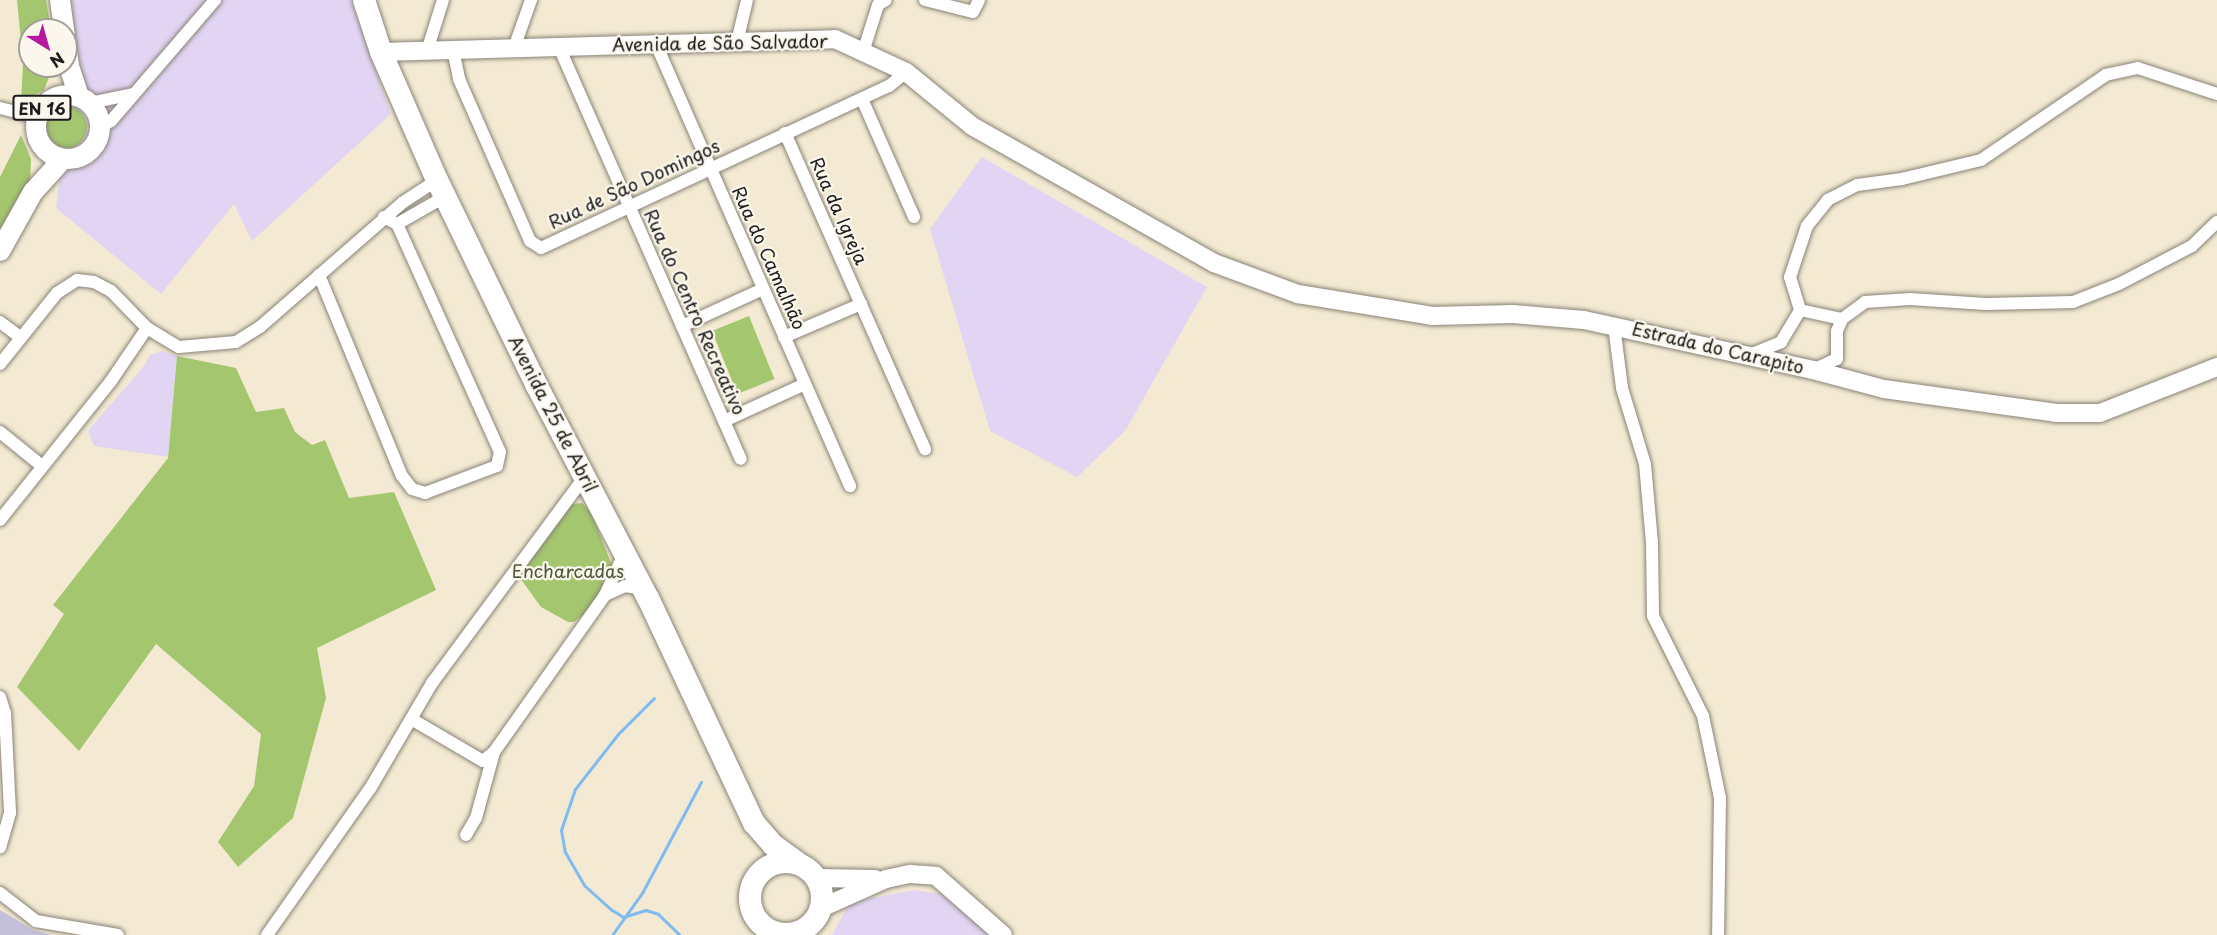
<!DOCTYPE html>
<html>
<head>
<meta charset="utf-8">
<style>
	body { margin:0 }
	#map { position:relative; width:2217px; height:935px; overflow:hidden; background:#f4ead3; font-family:"Playpen Sans",sans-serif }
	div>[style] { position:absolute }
	.built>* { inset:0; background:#e2d4f3 }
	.industrial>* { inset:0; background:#c5c0da }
	.green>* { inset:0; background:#a4c66f; transform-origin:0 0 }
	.round { border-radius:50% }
	.stream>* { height:3px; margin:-1.5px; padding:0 1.5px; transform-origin:1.5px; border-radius:1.5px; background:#7ebbf1 }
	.roads { filter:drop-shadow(0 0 2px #888378) drop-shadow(0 0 2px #888378) }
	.street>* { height:12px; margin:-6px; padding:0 6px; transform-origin:6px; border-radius:6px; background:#fff }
	.secondary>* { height:18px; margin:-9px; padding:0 9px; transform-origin:9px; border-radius:9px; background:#fff }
	.primary>* { height:20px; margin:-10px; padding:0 10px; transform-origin:10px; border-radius:10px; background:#fff }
	.primary>.ring { margin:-10px; padding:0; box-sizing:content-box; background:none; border:20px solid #fff; border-radius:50% }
	.highway>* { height:22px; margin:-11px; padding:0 11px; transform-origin:11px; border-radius:11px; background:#fff }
	.highway>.ring { margin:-11px; padding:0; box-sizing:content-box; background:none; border:22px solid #fff; border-radius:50% }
	span { translate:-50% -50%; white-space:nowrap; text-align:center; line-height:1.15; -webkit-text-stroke:4.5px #fbf7ec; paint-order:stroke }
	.shield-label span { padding:2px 4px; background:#fbf7ec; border:2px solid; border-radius:4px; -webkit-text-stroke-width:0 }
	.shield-label { font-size:16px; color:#1c1c1c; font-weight:700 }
	.street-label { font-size:18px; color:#1c1c1c }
	.park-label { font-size:18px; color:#4c5839 }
	.north { position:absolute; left:18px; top:18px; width:60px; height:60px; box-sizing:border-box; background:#fbf7ec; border:2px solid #a29f99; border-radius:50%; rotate:143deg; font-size:16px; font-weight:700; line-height:24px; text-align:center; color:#1c1c1c }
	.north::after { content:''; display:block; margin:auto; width:21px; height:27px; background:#b5179e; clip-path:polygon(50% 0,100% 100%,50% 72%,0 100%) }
</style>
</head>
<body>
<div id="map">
	<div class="built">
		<div style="clip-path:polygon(64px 0,351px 0,391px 114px,252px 241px,234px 204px,161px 294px,56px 208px,74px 58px)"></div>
		<div style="clip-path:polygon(982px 157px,1207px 287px,1125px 431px,1077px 477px,990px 431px,930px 229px)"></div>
		<div style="clip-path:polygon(162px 351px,177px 356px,168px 457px,94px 446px,88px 432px,91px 427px,145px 365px,150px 355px)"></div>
		<div style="clip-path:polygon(914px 890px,946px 895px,996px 935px,832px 935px,850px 902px)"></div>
	</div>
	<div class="industrial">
		<div style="clip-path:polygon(0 910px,33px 930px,52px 935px,0 935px)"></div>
	</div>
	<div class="green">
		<div style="clip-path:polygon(17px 0,46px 0,51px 30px,30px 30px,30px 66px,50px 66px,50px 75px,44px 90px,21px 102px,23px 62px)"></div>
		<div class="round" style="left:45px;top:106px;width:42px;height:42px"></div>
		<div style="clip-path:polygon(21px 135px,31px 159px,30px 184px,0 244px,0 177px)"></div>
		<div style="left:749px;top:316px;width:68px;height:40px;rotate:68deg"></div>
		<div style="clip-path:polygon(177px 356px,236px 368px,256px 412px,284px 408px,295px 432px,312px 445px,325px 440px,349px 498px,394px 492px,436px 590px,317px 648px,326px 698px,293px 818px,238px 867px,218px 842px,254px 786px,261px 734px,156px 644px,79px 751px,17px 687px,64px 614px,53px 605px,168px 458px)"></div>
		<div style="clip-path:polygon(582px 503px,591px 512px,615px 573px,599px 603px,574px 622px,568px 622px,541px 607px,515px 571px,563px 505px)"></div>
	</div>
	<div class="stream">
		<div style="left:654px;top:698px;width:51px;rotate:135deg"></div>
		<div style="left:618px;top:734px;width:70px;rotate:128deg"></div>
		<div style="left:575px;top:789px;width:43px;rotate:108.9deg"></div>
		<div style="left:561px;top:830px;width:22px;rotate:80deg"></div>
		<div style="left:565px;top:852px;width:39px;rotate:60deg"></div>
		<div style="left:585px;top:886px;width:36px;rotate:42deg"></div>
		<div style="left:612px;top:910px;width:13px;rotate:32deg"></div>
		<div style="left:623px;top:917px;width:24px;rotate:-17deg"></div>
		<div style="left:646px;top:910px;width:13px;rotate:18deg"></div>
		<div style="left:658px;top:914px;width:30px;rotate:44deg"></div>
		<div style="left:612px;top:935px;width:52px;rotate:-54.5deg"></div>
		<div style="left:642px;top:893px;width:126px;rotate:-62deg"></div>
	</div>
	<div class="roads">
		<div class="street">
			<div style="left:925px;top:0;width:49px;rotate:14deg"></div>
			<div style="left:973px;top:12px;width:13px;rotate:-63deg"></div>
			<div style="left:737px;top:42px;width:43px;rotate:-76.6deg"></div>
			<div style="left:656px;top:44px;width:483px;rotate:66.3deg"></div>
			<div style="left:559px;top:47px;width:450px;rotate:66.2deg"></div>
			<div style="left:514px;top:48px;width:51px;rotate:-70.5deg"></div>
			<div style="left:453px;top:50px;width:30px;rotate:78deg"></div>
			<div style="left:459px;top:79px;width:177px;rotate:66.3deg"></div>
			<div style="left:530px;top:241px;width:13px;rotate:32deg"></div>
			<div style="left:541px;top:248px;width:384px;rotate:-25deg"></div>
			<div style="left:889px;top:86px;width:22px;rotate:-39deg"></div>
			<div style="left:427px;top:51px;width:53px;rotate:-72.6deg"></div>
			<div style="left:863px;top:52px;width:49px;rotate:-72.3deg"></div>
			<div style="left:878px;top:5px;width:9px;rotate:-32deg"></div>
			<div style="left:2217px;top:94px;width:83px;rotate:-161.8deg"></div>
			<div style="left:2138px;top:68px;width:33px;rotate:168deg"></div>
			<div style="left:2106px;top:75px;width:151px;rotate:145.8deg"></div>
			<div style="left:1981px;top:160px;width:81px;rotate:166.5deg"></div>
			<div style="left:1902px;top:179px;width:45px;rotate:172.4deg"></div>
			<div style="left:1857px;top:185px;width:33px;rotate:153deg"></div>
			<div style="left:1828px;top:200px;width:33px;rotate:129deg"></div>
			<div style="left:1807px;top:226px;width:54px;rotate:108.4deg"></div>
			<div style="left:1790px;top:277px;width:34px;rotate:73deg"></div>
			<div style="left:1800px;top:310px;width:43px;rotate:12.1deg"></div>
			<div style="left:1842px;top:319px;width:29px;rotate:-36deg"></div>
			<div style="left:1865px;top:302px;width:45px;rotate:-3.8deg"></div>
			<div style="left:1910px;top:299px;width:76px;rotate:3.8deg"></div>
			<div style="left:1986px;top:304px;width:87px;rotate:-1.3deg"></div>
			<div style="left:2073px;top:302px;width:49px;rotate:-21.4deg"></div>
			<div style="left:2119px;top:284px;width:82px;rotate:-27.5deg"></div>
			<div style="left:2192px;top:246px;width:35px;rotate:-44deg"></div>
			<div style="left:862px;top:99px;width:129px;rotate:66.2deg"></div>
			<div style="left:90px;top:103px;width:45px;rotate:-11.6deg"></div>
			<div style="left:0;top:108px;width:38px;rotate:14deg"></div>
			<div style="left:100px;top:127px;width:13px;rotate:-29deg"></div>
			<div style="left:111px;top:121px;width:160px;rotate:-49.3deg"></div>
			<div style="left:785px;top:133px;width:346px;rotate:66.1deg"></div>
			<div style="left:397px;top:224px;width:56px;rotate:-29.7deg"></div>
			<div style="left:319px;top:275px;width:217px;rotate:67.6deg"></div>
			<div style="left:402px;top:476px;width:16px;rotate:52deg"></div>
			<div style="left:412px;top:489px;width:14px;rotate:17deg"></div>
			<div style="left:425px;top:493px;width:77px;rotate:-20.6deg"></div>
			<div style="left:497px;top:466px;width:14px;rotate:-78deg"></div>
			<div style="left:500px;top:452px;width:250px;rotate:-114.3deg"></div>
			<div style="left:397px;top:224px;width:15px;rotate:-152deg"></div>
			<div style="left:0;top:322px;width:26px;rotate:37deg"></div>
			<div style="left:682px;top:326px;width:89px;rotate:-24.6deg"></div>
			<div style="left:1614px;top:326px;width:63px;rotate:82.6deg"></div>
			<div style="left:1622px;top:388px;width:79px;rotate:73.2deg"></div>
			<div style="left:1645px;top:464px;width:79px;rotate:84.9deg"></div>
			<div style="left:1652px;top:543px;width:73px;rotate:89.2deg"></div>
			<div style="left:1653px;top:616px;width:112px;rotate:63.4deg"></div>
			<div style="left:1703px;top:716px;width:84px;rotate:78.3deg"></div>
			<div style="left:1720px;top:798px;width:137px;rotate:90.8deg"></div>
			<div style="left:784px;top:337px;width:84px;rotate:-23.2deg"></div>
			<div style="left:1747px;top:356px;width:37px;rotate:-22deg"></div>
			<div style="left:1781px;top:342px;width:37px;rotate:-59deg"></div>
			<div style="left:0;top:364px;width:91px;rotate:-51.2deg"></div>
			<div style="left:57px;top:293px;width:24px;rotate:-33deg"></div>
			<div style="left:77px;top:280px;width:17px;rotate:7deg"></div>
			<div style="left:94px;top:282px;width:19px;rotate:28deg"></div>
			<div style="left:111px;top:291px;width:52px;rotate:45.8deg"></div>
			<div style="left:147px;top:328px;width:37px;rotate:31deg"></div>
			<div style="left:179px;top:347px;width:57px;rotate:-5deg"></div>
			<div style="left:236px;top:342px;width:28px;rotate:-32deg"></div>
			<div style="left:260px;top:327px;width:189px;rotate:-41.1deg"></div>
			<div style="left:402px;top:203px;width:42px;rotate:-33.3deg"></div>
			<div style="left:1813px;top:370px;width:26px;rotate:-25deg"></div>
			<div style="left:1837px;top:359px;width:28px;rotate:-90deg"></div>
			<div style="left:1837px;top:331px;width:13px;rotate:-67deg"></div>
			<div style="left:724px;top:421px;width:89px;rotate:-24.6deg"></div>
			<div style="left:0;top:432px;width:54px;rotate:39deg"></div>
			<div style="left:0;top:520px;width:178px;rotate:-51.4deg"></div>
			<div style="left:111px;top:381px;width:64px;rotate:-55.8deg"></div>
			<div style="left:605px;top:595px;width:22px;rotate:-24deg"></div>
			<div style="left:625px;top:586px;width:18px;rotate:9deg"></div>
			<div style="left:0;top:697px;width:17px;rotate:73deg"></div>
			<div style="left:5px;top:713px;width:100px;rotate:87.1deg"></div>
			<div style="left:10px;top:813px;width:36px;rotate:106deg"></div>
			<div style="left:413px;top:720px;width:81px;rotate:30.4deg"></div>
			<div style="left:483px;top:761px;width:14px;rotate:-39deg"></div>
			<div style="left:494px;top:752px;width:192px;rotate:-54.7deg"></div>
			<div style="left:605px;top:595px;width:47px;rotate:-65.1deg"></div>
			<div style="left:466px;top:835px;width:20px;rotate:-60deg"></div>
			<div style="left:476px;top:818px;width:68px;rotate:-74.7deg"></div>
			<div style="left:0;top:893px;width:46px;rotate:37.9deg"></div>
			<div style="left:36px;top:921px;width:83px;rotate:9.7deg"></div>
			<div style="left:267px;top:935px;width:181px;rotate:-54.9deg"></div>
			<div style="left:371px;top:787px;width:121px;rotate:-59.6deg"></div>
			<div style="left:432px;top:683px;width:257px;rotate:-53.5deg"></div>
		</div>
		<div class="secondary">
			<div style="left:381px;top:52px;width:454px;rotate:-1.6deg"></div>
			<div style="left:835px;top:39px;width:78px;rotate:24.9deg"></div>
			<div style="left:906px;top:72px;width:85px;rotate:39.3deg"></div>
			<div style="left:972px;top:126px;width:278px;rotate:29.5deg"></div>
			<div style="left:1214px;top:263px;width:90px;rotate:20.3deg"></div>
			<div style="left:1298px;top:294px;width:136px;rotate:9.3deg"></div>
			<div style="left:1432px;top:316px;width:81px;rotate:-1.4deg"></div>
			<div style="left:1513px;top:314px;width:71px;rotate:4.8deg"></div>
			<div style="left:1584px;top:320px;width:234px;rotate:12.3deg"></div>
			<div style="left:1813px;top:370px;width:73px;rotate:15deg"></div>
			<div style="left:1884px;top:389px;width:174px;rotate:7.9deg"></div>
			<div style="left:2056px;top:413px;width:44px"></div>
			<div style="left:2100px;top:413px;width:126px;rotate:-21.5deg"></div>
			<div style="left:816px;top:878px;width:59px;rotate:1deg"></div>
			<div style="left:821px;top:908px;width:71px;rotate:-24deg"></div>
			<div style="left:886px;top:879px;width:25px;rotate:-12deg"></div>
			<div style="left:910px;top:874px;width:26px;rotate:4deg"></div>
			<div style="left:936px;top:876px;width:89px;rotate:41.4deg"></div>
		</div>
		<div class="primary">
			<div style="left:60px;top:0;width:67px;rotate:82.2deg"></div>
			<div style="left:69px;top:66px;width:32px;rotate:72deg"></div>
			<div class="ring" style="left:36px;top:95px;width:44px;height:44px"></div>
			<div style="left:0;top:251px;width:68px;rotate:-60.8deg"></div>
			<div style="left:33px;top:192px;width:45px;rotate:-47.7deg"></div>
		</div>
		<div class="highway">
			<div style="left:364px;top:0;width:55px;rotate:71.9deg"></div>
			<div style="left:381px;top:52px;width:140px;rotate:66.4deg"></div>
			<div style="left:437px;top:180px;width:229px;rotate:64.1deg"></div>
			<div style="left:537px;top:386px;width:239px;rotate:62.4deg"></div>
			<div style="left:648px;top:598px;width:249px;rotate:64.8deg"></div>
			<div style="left:754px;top:823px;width:29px;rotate:49deg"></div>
			<div style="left:773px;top:845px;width:31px;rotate:36deg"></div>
			<div class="ring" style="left:750px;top:862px;width:50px;height:50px"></div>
		</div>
	</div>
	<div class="shield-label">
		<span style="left:42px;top:108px">EN 16</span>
	</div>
	<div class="street-label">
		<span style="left:720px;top:43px;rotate:-1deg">Avenida de São Salvador</span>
		<span style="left:634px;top:184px;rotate:-25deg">Rua de São Domingos</span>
		<span style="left:839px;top:211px;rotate:66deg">Rua da Igreja</span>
		<span style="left:769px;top:258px;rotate:66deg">Rua do Camalhão</span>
		<span style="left:695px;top:312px;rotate:66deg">Rua do Centro Recreativo</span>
		<span style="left:1718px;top:348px;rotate:13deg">Estrada do Carapito</span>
		<span style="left:553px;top:414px;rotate:63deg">Avenida 25 de Abril</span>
	</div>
	<div class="park-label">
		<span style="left:568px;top:571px">Encharcadas</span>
	</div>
	<div class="north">N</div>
</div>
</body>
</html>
